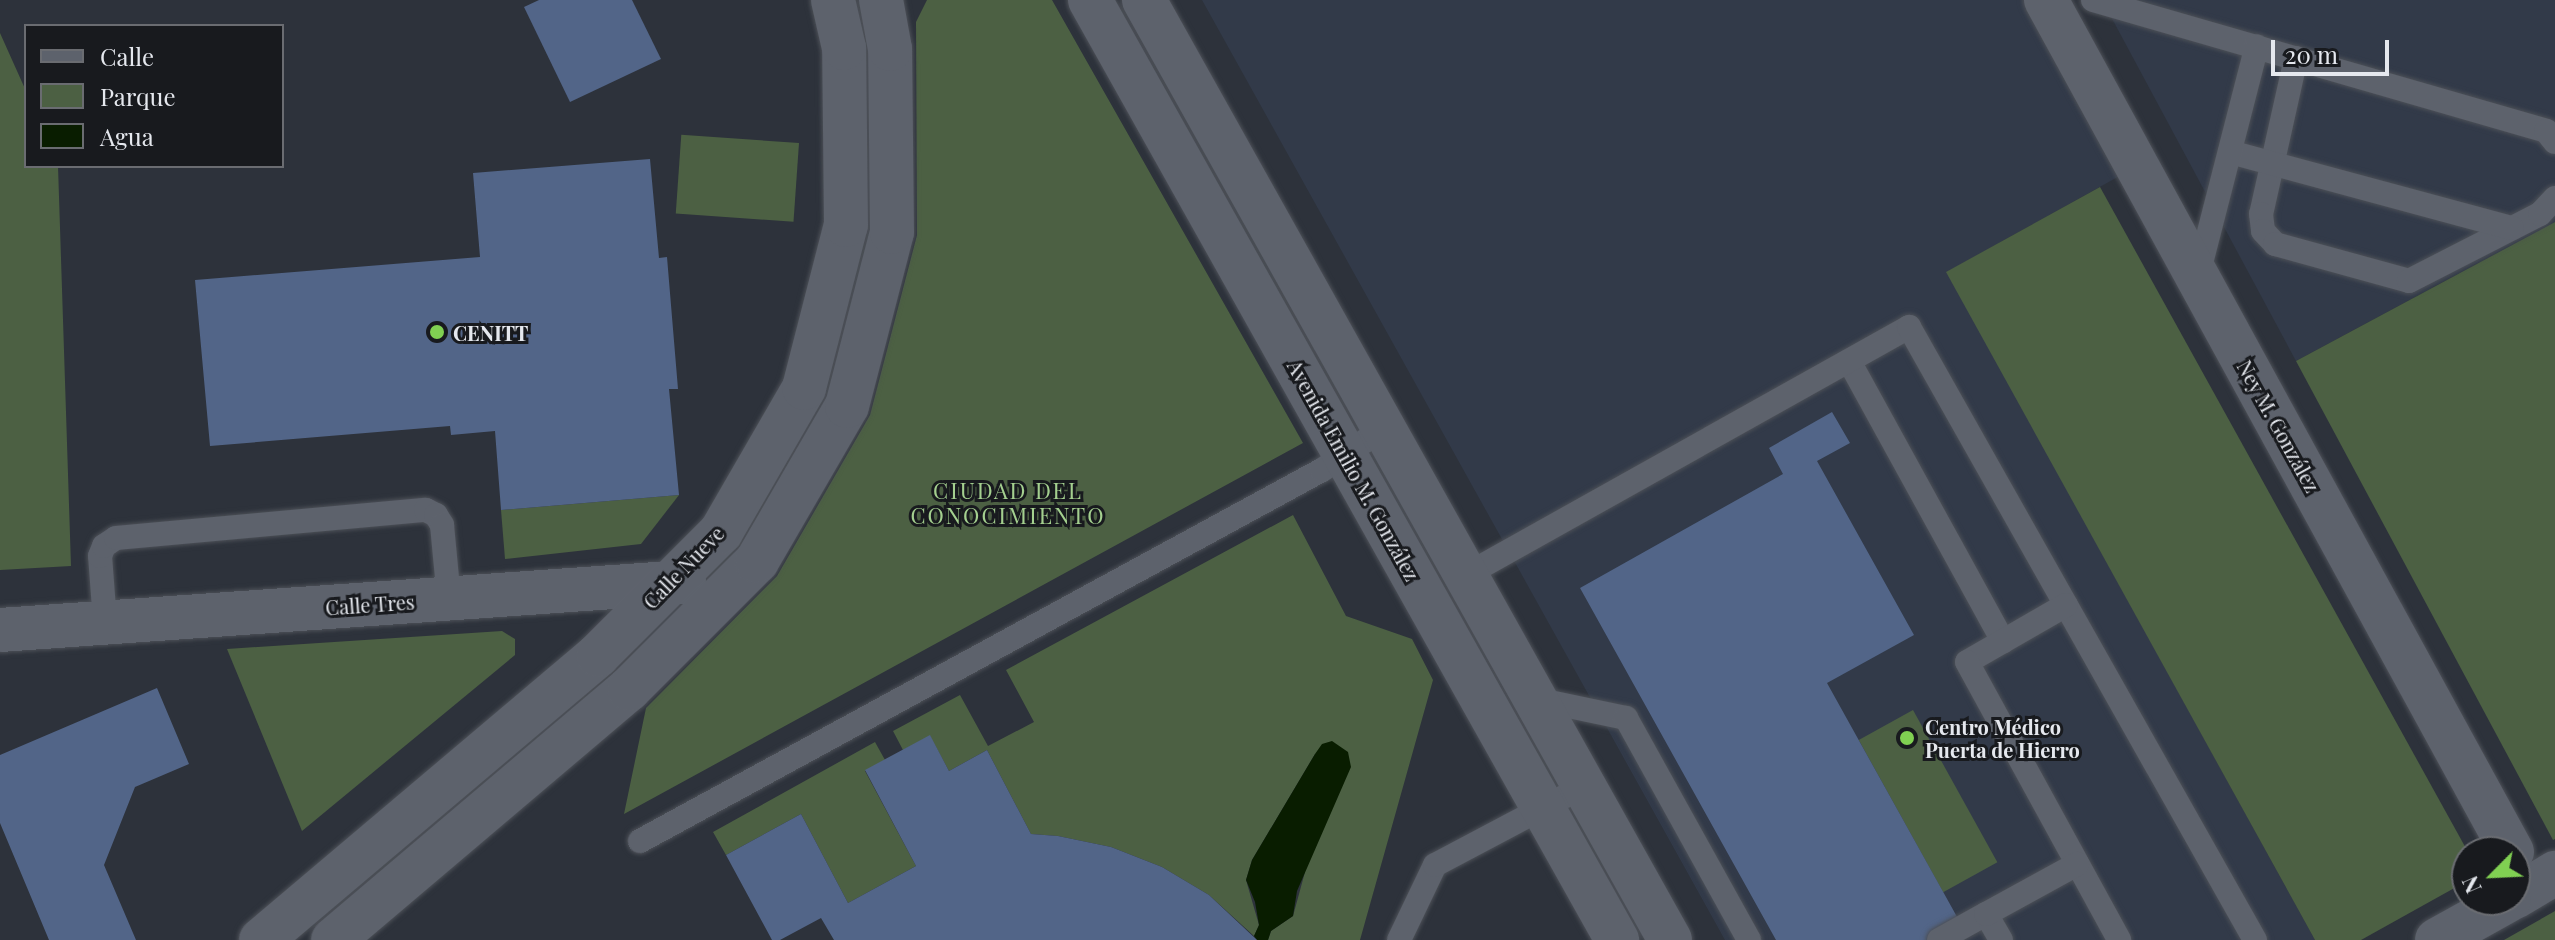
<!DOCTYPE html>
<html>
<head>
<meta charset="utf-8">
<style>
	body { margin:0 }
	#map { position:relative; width:2555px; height:940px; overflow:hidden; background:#2d323b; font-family:"Playfair Display",serif }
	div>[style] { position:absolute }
	.built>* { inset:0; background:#323a49 }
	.green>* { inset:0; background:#4c6043; transform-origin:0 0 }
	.water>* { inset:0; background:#091d00 }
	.building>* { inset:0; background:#526588 }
	.roads { filter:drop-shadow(0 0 2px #4c5057) drop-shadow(0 0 2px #4c5057) }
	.lane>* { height:24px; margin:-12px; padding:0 12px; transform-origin:12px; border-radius:12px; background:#5d626c }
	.street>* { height:44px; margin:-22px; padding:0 22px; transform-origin:22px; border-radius:22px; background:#5d626c }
	.secondary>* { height:44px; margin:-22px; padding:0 22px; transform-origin:22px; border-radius:22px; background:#5d626c }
	.dots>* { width:22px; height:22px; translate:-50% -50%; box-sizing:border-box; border:4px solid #181a1e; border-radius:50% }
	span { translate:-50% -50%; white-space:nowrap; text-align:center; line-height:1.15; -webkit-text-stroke:6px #181a1e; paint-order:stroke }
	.poi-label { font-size:20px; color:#e5e8ee; font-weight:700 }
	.left { translate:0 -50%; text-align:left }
	.street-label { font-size:20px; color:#e5e8ee }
	.neighbourhood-label { font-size:22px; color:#a4d08f; letter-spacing:2px }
	.legend { position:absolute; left:24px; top:24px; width:260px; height:144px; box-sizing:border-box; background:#181a1e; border:2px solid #6a6c71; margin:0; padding:10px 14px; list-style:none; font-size:24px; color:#e5e8ee }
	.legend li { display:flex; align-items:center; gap:16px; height:40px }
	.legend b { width:40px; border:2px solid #6a6c71 }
	.north { position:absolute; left:2451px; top:836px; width:80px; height:80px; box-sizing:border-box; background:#181a1e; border:2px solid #6a6c71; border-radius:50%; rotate:246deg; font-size:22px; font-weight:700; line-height:32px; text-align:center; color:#e5e8ee }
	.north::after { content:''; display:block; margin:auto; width:28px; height:36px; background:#80d052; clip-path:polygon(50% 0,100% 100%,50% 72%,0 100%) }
	.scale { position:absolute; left:2271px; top:40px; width:118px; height:36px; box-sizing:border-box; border:4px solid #e5e8ee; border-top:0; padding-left:10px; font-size:24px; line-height:28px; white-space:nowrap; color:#e5e8ee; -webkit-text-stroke:6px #181a1e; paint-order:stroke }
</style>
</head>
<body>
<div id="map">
	<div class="built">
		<div style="clip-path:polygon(1202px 0,2025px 0,2123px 174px,1947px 272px,2315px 940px,1725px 940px)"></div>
		<div style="clip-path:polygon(2102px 0,2555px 0,2555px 222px,2296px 361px)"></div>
	</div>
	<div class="green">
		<div style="clip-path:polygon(927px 0,1052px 0,1303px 443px,624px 814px,646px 708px,777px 576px,870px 415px,917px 235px,916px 22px)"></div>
		<div style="clip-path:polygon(0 33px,26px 91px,26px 166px,58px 166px,71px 566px,0 570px)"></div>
		<div style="left:799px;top:143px;width:79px;height:118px;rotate:94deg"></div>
		<div style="clip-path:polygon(2100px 187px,2468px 852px,2467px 881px,2361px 940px,2315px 940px,1946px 272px)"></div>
		<div style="clip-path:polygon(2555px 222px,2555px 839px,2553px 840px,2296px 361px)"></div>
		<div style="clip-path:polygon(679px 495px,641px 544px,505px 559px,501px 510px)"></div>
		<div style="clip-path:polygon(1293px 515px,1346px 616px,1412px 639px,1433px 680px,1360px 940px,1268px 940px,1271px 931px,1293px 916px,1305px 872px,1315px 754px,1252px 860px,1246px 880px,1259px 925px,1254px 936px,1209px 895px,1162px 867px,1111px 847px,1058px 836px,1031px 834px,987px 750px,949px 771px,930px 736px,903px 750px,893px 731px,960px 695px,988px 746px,1034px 722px,1006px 670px)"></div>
		<div style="clip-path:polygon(502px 631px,515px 639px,515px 655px,302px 831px,227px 649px)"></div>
		<div style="left:1913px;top:710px;width:174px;height:62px;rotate:61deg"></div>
		<div style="clip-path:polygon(875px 742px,885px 760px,865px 771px,916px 866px,848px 903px,801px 814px,726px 855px,713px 832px)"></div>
		<div style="clip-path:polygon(2555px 911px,2555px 940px,2504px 940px)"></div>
	</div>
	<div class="water">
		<div style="clip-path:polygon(1332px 741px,1348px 752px,1351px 767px,1297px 891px,1293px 916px,1271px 931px,1268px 940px,1257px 940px,1254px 936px,1259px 925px,1255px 902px,1246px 880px,1252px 860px,1315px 754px,1322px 744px)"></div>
	</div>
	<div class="building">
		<div style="clip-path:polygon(539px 0,632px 0,661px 59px,570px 102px,524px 7px)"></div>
		<div style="clip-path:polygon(650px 159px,659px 258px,667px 257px,678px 389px,669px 389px,679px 495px,501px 510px,495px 431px,451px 435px,450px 426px,210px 446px,195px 280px,480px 257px,473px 173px)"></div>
		<div style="clip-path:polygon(1832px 412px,1850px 443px,1817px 461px,1914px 635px,1827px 683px,1961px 924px,1932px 940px,1776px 940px,1580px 588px,1783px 474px,1769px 448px)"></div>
		<div style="clip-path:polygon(157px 688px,189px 764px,135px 787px,104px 865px,136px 940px,49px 940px,0 823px,0 755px)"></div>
		<div style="clip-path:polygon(930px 735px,949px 771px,987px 750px,1031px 834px,1058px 836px,1111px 847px,1162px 867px,1209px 895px,1257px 940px,834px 940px,821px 918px,780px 940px,772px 940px,726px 855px,801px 814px,848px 903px,916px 866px,865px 770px)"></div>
	</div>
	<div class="roads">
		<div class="lane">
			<div style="left:2093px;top:0;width:472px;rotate:16.1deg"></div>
			<div style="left:2546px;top:131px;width:14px;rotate:51deg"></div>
			<div style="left:2296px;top:58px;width:160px;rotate:102.6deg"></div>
			<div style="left:2261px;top:214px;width:17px;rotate:83deg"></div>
			<div style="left:2263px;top:231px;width:18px;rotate:47deg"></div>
			<div style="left:2275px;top:244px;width:139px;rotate:15.4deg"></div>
			<div style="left:2409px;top:281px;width:147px;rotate:-27.1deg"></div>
			<div style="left:2540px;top:214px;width:22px;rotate:-47deg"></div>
			<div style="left:2230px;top:152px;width:292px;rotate:15.1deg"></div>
			<div style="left:2198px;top:275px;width:236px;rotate:-75.6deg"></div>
			<div style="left:1849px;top:361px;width:320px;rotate:61.2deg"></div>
			<div style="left:1466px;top:575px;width:508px;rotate:-29.24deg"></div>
			<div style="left:1909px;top:327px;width:704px;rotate:60.56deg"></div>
			<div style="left:2066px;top:605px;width:114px;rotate:150.1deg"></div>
			<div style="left:1967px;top:662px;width:317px;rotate:61.3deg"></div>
			<div style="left:105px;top:622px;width:66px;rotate:-94.3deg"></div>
			<div style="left:100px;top:556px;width:11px;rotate:-68deg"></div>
			<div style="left:104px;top:546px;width:14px;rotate:-34deg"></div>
			<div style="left:116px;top:538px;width:311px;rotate:-5.2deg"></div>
			<div style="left:426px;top:510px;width:11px;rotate:27deg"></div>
			<div style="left:436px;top:515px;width:12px;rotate:59deg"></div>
			<div style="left:442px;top:525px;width:74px;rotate:84.6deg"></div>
			<div style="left:1535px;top:699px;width:93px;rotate:11.8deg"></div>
			<div style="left:1626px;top:718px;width:254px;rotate:61deg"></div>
			<div style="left:640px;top:841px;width:776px;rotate:-28.55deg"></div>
			<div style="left:1322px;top:470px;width:75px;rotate:-34.1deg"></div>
			<div style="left:1399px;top:940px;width:83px;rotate:-64.4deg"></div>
			<div style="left:1435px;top:865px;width:169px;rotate:-27.9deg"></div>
			<div style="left:1939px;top:940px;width:54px;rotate:-29deg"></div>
			<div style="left:2001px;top:940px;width:30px;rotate:-120deg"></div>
			<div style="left:1986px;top:914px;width:104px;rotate:-28.8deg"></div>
		</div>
		<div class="street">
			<div style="left:2046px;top:0;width:971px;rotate:61.32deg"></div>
			<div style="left:0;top:630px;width:686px;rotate:-4.01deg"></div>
			<div style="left:2515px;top:897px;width:47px;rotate:-31deg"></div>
			<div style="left:261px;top:940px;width:441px;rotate:-40.2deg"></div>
			<div style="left:598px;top:655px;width:174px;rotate:-45deg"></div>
			<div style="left:721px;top:532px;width:166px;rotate:-60deg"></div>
			<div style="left:804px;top:388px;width:168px;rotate:-75.6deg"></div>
			<div style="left:846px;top:225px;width:177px;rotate:-90.6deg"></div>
			<div style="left:844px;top:48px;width:49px;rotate:-102.9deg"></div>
			<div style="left:333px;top:940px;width:388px;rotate:-40.3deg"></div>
			<div style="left:629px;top:689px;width:181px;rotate:-45deg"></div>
			<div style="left:757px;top:561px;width:179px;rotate:-59.9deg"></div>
			<div style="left:847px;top:406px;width:180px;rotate:-75.5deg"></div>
			<div style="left:892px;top:232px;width:183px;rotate:-90.6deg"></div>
			<div style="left:890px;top:49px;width:50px;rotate:-100.4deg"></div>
			<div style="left:2437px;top:940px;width:82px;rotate:-29.1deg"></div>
		</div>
		<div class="secondary">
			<div style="left:1090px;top:0;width:1078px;rotate:60.72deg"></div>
			<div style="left:1144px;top:0;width:1077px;rotate:60.77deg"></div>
		</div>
	</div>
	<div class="dots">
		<div style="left:437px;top:332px;background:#80d052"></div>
		<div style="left:1907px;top:738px;background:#80d052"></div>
	</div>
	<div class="poi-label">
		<span class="left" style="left:453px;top:332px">CENITT</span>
		<span class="left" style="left:1925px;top:738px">Centro Médico<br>Puerta de Hierro</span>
	</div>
	<div class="street-label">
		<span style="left:2279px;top:426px;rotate:61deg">Ney M. González</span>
		<span style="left:1354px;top:470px;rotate:61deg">Avenida Emilio M. González</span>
		<span style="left:683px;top:567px;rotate:-46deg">Calle Nueve</span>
		<span style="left:370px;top:604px;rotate:-4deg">Calle Tres</span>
	</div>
	<div class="neighbourhood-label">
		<span style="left:1008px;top:503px">CIUDAD DEL<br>CONOCIMIENTO</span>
	</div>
	<ul class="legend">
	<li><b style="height:10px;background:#5d626c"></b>Calle</li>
	<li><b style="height:22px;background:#4c6043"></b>Parque</li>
	<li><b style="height:22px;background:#091d00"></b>Agua</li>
	</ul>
	<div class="north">N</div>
	<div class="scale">20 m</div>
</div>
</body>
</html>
